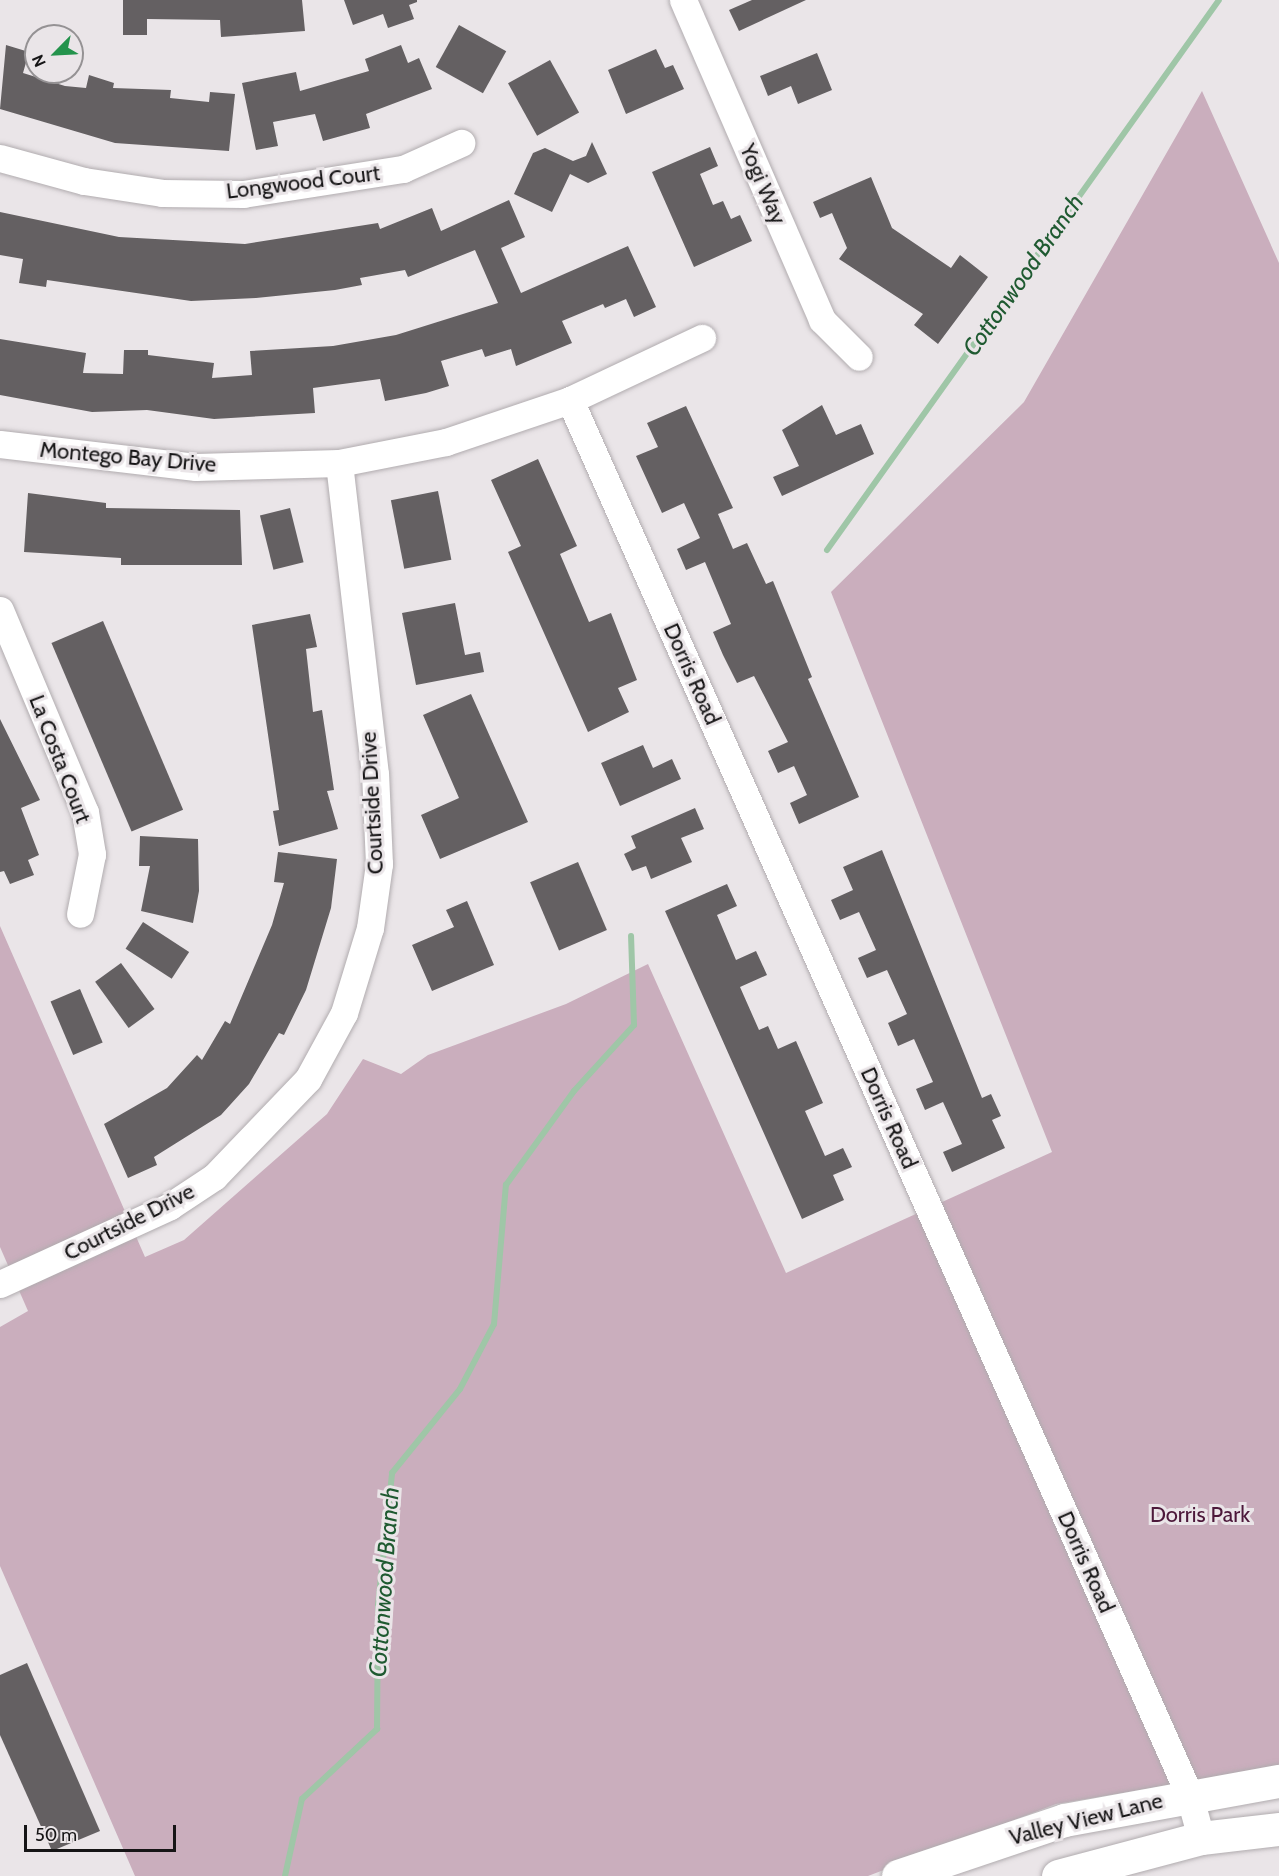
<!DOCTYPE html>
<html>
<head>
<meta charset="utf-8">
<style>
	body { margin:0 }
	#map { position:relative; width:1279px; height:1876px; overflow:hidden; background:#eae5e8; font-family:Cabin,sans-serif }
	div>[style] { position:absolute }
	.green>* { inset:0; background:#caaebd }
	.stream>* { height:6px; margin:-3px; padding:0 3px; transform-origin:3px; border-radius:3px; background:#9fc6a7 }
	.building>* { inset:0; background:#646062; transform-origin:0 0 }
	.roads { filter:drop-shadow(0 0 2px #b1acaf) drop-shadow(0 0 2px #b1acaf) }
	.minor>* { height:27px; margin:-13.5px; padding:0 13.5px; transform-origin:13.5px; border-radius:13.5px; background:#fff }
	.major>* { height:33px; margin:-16.5px; padding:0 16.5px; transform-origin:16.5px; border-radius:16.5px; background:#fff }
	span { translate:-50% -50%; white-space:nowrap; text-align:center; line-height:1.15; -webkit-text-stroke:6px #eae5e8; paint-order:stroke }
	.street-label { font-size:22px; color:#161516 }
	.park-label { font-size:22px; color:#4c183a }
	.water-label { font-size:24px; color:#1f5a31; font-style:italic }
	.north { position:absolute; left:24px; top:24px; width:60px; height:60px; box-sizing:border-box; background:#eae5e8; border:2px solid #959294; border-radius:50%; rotate:246deg; font-size:16px; font-weight:700; line-height:24px; text-align:center; color:#161516 }
	.north::after { content:''; display:block; margin:auto; width:21px; height:27px; background:#24934c; clip-path:polygon(50% 0,100% 100%,50% 72%,0 100%) }
	.scale { position:absolute; left:24px; top:1825px; width:152px; height:27px; box-sizing:border-box; border:3px solid #161516; border-top:0; padding-left:8px; font-size:18px; line-height:21px; white-space:nowrap; color:#161516; -webkit-text-stroke:4px #eae5e8; paint-order:stroke }
</style>
</head>
<body>
<div id="map">
	<div class="green">
		<div style="clip-path:polygon(1202px 91px,1279px 263px,1279px 1767px,1056px 1804px,868px 1876px,135px 1876px,0 1566px,0 1327px,28px 1311px,0 1247px,0 926px,145px 1257px,184px 1240px,327px 1114px,363px 1059px,401px 1074px,428px 1055px,566px 1004px,648px 964px,786px 1273px,1052px 1152px,831px 592px,1024px 402px)"></div>
	</div>
	<div class="stream">
		<div style="left:827px;top:550px;width:675px;rotate:-54.52deg"></div>
		<div style="left:285px;top:1876px;width:79px;rotate:-77.6deg"></div>
		<div style="left:302px;top:1799px;width:103px;rotate:-43deg"></div>
		<div style="left:377px;top:1729px;width:124px;rotate:-89.5deg"></div>
		<div style="left:378px;top:1605px;width:133px;rotate:-83.9deg"></div>
		<div style="left:392px;top:1473px;width:108px;rotate:-51deg"></div>
		<div style="left:460px;top:1389px;width:73px;rotate:-62.4deg"></div>
		<div style="left:494px;top:1324px;width:140px;rotate:-85.1deg"></div>
		<div style="left:506px;top:1185px;width:116px;rotate:-54.1deg"></div>
		<div style="left:574px;top:1091px;width:89px;rotate:-47.7deg"></div>
		<div style="left:634px;top:1025px;width:89px;rotate:-91.9deg"></div>
	</div>
	<div class="building">
		<div style="clip-path:polygon(123px 0,302px 0,305px 31px,221px 37px,220px 20px,147px 19px,147px 35px,123px 35px)"></div>
		<div style="clip-path:polygon(344px 0,417px 0,417px 2px,409px 5px,414px 19px,388px 28px,383px 14px,353px 25px)"></div>
		<div style="clip-path:polygon(752px 0,806px 0,739px 31px,729px 10px)"></div>
		<div style="left:459px;top:25px;width:54px;height:48px;rotate:29deg"></div>
		<div style="clip-path:polygon(6px 45px,29px 52px,23px 73px,65px 86px,86px 88px,89px 75px,114px 83px,113px 88px,171px 90px,170px 98px,209px 102px,210px 92px,235px 94px,229px 151px,115px 143px,0 109px)"></div>
		<div style="clip-path:polygon(401px 45px,408px 63px,419px 58px,432px 89px,366px 114px,370px 128px,323px 141px,315px 114px,273px 122px,278px 146px,256px 150px,242px 83px,296px 72px,300px 91px,369px 71px,365px 59px)"></div>
		<div style="clip-path:polygon(656px 49px,665px 68px,673px 65px,684px 89px,626px 114px,608px 70px)"></div>
		<div style="clip-path:polygon(817px 53px,832px 90px,798px 104px,791px 86px,768px 96px,760px 76px)"></div>
		<div style="left:550px;top:60px;width:60px;height:48px;rotate:61deg"></div>
		<div style="clip-path:polygon(592px 142px,607px 174px,588px 183px,570px 174px,552px 212px,514px 194px,533px 153px,545px 148px,573px 161px,586px 156px)"></div>
		<div style="clip-path:polygon(710px 147px,718px 166px,700px 174px,713px 205px,723px 201px,731px 219px,740px 215px,752px 241px,694px 267px,652px 172px)"></div>
		<div style="clip-path:polygon(871px 177px,892px 228px,951px 268px,960px 255px,988px 277px,938px 344px,914px 325px,923px 314px,839px 259px,847px 248px,832px 213px,820px 218px,813px 202px)"></div>
		<div style="clip-path:polygon(509px 200px,525px 237px,501px 248px,521px 293px,628px 246px,656px 307px,634px 317px,626px 299px,605px 308px,603px 304px,562px 321px,572px 343px,516px 366px,511px 349px,485px 357px,482px 349px,441px 361px,449px 386px,426px 393px,385px 401px,380px 379px,313px 388px,315px 413px,214px 419px,147px 410px,92px 412px,0 395px,0 339px,86px 353px,83px 373px,123px 374px,124px 350px,148px 350px,148px 355px,214px 363px,212px 378px,252px 375px,250px 351px,333px 346px,396px 335px,498px 303px,475px 250px,408px 277px,405px 270px,360px 278px,362px 285px,335px 290px,256px 298px,191px 301px,47px 280px,46px 287px,19px 283px,23px 259px,0 255px,0 212px,119px 237px,245px 244px,378px 223px,380px 229px,432px 208px,441px 231px)"></div>
		<div style="clip-path:polygon(822px 405px,836px 435px,861px 424px,874px 454px,782px 496px,773px 477px,799px 466px,782px 430px)"></div>
		<div style="clip-path:polygon(686px 406px,733px 508px,718px 514px,733px 549px,747px 543px,766px 584px,773px 581px,812px 677px,808px 679px,859px 797px,799px 824px,790px 803px,807px 795px,794px 766px,778px 773px,768px 751px,788px 742px,754px 676px,737px 683px,723px 655px,713px 632px,731px 624px,705px 562px,686px 570px,677px 549px,700px 538px,684px 503px,662px 513px,636px 456px,658px 447px,647px 423px)"></div>
		<div style="clip-path:polygon(538px 459px,577px 546px,560px 554px,589px 622px,611px 613px,637px 680px,618px 688px,629px 712px,588px 732px,508px 552px,521px 546px,491px 480px)"></div>
		<div style="left:438px;top:491px;width:70px;height:48px;rotate:79deg"></div>
		<div style="clip-path:polygon(28px 493px,106px 503px,106px 508px,240px 510px,242px 565px,121px 565px,121px 558px,24px 552px)"></div>
		<div style="left:290px;top:508px;width:56px;height:31px;rotate:76deg"></div>
		<div style="clip-path:polygon(455px 603px,465px 655px,480px 652px,484px 672px,416px 685px,402px 613px)"></div>
		<div style="clip-path:polygon(310px 614px,317px 647px,306px 649px,313px 712px,322px 710px,334px 790px,327px 791px,338px 829px,279px 846px,273px 811px,279px 810px,252px 625px)"></div>
		<div style="left:103px;top:621px;width:205px;height:56px;rotate:67deg"></div>
		<div style="clip-path:polygon(471px 694px,528px 822px,440px 859px,421px 815px,459px 798px,423px 715px)"></div>
		<div style="clip-path:polygon(0 719px,40px 800px,21px 808px,39px 855px,28px 860px,34px 875px,10px 884px,4px 871px,0 872px)"></div>
		<div style="clip-path:polygon(643px 745px,653px 768px,672px 759px,681px 779px,620px 806px,601px 763px)"></div>
		<div style="clip-path:polygon(695px 808px,704px 829px,681px 838px,692px 862px,651px 879px,646px 866px,632px 871px,624px 854px,636px 848px,631px 836px)"></div>
		<div style="clip-path:polygon(140px 836px,198px 839px,199px 891px,193px 923px,141px 911px,150px 866px,139px 866px)"></div>
		<div style="clip-path:polygon(882px 850px,982px 1098px,991px 1094px,1001px 1116px,992px 1120px,1005px 1148px,952px 1172px,943px 1152px,962px 1144px,943px 1102px,925px 1110px,916px 1089px,933px 1082px,914px 1039px,898px 1046px,888px 1023px,907px 1014px,887px 970px,867px 978px,858px 958px,876px 950px,859px 912px,840px 920px,831px 900px,853px 890px,843px 867px)"></div>
		<div style="clip-path:polygon(278px 852px,337px 859px,331px 908px,306px 990px,284px 1035px,279px 1033px,249px 1084px,221px 1115px,154px 1157px,157px 1165px,128px 1178px,104px 1124px,167px 1088px,197px 1055px,202px 1060px,225px 1021px,230px 1024px,272px 925px,284px 883px,274px 882px)"></div>
		<div style="left:578px;top:862px;width:74px;height:52px;rotate:67deg"></div>
		<div style="clip-path:polygon(727px 884px,737px 906px,717px 915px,736px 960px,756px 951px,767px 975px,740px 987px,759px 1030px,768px 1026px,778px 1049px,796px 1041px,823px 1103px,805px 1111px,825px 1156px,843px 1148px,852px 1167px,833px 1175px,844px 1200px,802px 1219px,665px 911px)"></div>
		<div style="clip-path:polygon(467px 901px,494px 965px,432px 991px,412px 945px,454px 927px,446px 910px)"></div>
		<div style="left:143px;top:922px;width:55px;height:32px;rotate:33deg"></div>
		<div style="left:121px;top:963px;width:57px;height:32px;rotate:54deg"></div>
		<div style="left:80px;top:989px;width:58px;height:32px;rotate:67deg"></div>
		<div style="clip-path:polygon(27px 1663px,100px 1831px,52px 1851px,0 1735px,0 1675px)"></div>
	</div>
	<div class="roads">
		<div class="minor">
			<div style="left:683px;top:0;width:349px;rotate:66.5deg"></div>
			<div style="left:822px;top:320px;width:52px;rotate:45deg"></div>
			<div style="left:0;top:158px;width:87px;rotate:15.3deg"></div>
			<div style="left:84px;top:181px;width:79px;rotate:8.7deg"></div>
			<div style="left:162px;top:193px;width:81px;rotate:0.7deg"></div>
			<div style="left:243px;top:194px;width:162px;rotate:-8.9deg"></div>
			<div style="left:403px;top:169px;width:64px;rotate:-24.1deg"></div>
			<div style="left:570px;top:400px;width:1525px;rotate:66.06deg"></div>
			<div style="left:1189px;top:1794px;width:46px;rotate:74.7deg"></div>
			<div style="left:0;top:444px;width:197px;rotate:6.7deg"></div>
			<div style="left:196px;top:467px;width:143px;rotate:-1.6deg"></div>
			<div style="left:339px;top:463px;width:109px;rotate:-11.1deg"></div>
			<div style="left:446px;top:442px;width:131px;rotate:-18.7deg"></div>
			<div style="left:570px;top:400px;width:146px;rotate:-25.2deg"></div>
			<div style="left:0;top:610px;width:219px;rotate:67.2deg"></div>
			<div style="left:85px;top:812px;width:43px;rotate:80.5deg"></div>
			<div style="left:92px;top:854px;width:61px;rotate:101.3deg"></div>
			<div style="left:0;top:1284px;width:187px;rotate:-24.6deg"></div>
			<div style="left:170px;top:1206px;width:53px;rotate:-33.4deg"></div>
			<div style="left:214px;top:1177px;width:136px;rotate:-46.2deg"></div>
			<div style="left:308px;top:1079px;width:75px;rotate:-61.4deg"></div>
			<div style="left:344px;top:1013px;width:89px;rotate:-73deg"></div>
			<div style="left:370px;top:928px;width:65px;rotate:-82deg"></div>
			<div style="left:379px;top:864px;width:90px;rotate:-92.5deg"></div>
			<div style="left:375px;top:774px;width:313px;rotate:-96.6deg"></div>
		</div>
		<div class="major">
			<div style="left:898px;top:1876px;width:175px;rotate:-18.6deg"></div>
			<div style="left:1064px;top:1820px;width:219px;rotate:-10.3deg"></div>
			<div style="left:1058px;top:1876px;width:148px;rotate:-14.9deg"></div>
			<div style="left:1201px;top:1838px;width:79px;rotate:-6.6deg"></div>
		</div>
	</div>
	<div class="street-label">
		<span style="left:303px;top:182px;rotate:-7deg">Longwood Court</span>
		<span style="left:763px;top:184px;rotate:67deg">Yogi Way</span>
		<span style="left:128px;top:457px;rotate:5deg">Montego Bay Drive</span>
		<span style="left:692px;top:674px;rotate:66deg">Dorris Road</span>
		<span style="left:60px;top:759px;rotate:69deg">La Costa Court</span>
		<span style="left:372px;top:803px;rotate:-93deg">Courtside Drive</span>
		<span style="left:889px;top:1118px;rotate:66deg">Dorris Road</span>
		<span style="left:129px;top:1222px;rotate:-27deg">Courtside Drive</span>
		<span style="left:1086px;top:1562px;rotate:66deg">Dorris Road</span>
		<span style="left:1086px;top:1819px;rotate:-14deg">Valley View Lane</span>
	</div>
	<div class="park-label">
		<span style="left:1200px;top:1515px">Dorris Park</span>
	</div>
	<div class="water-label">
		<span style="left:1023px;top:275px;rotate:-55deg">Cottonwood Branch</span>
		<span style="left:384px;top:1582px;rotate:-86deg">Cottonwood Branch</span>
	</div>
	<div class="north">N</div>
	<div class="scale">50 m</div>
</div>
</body>
</html>
